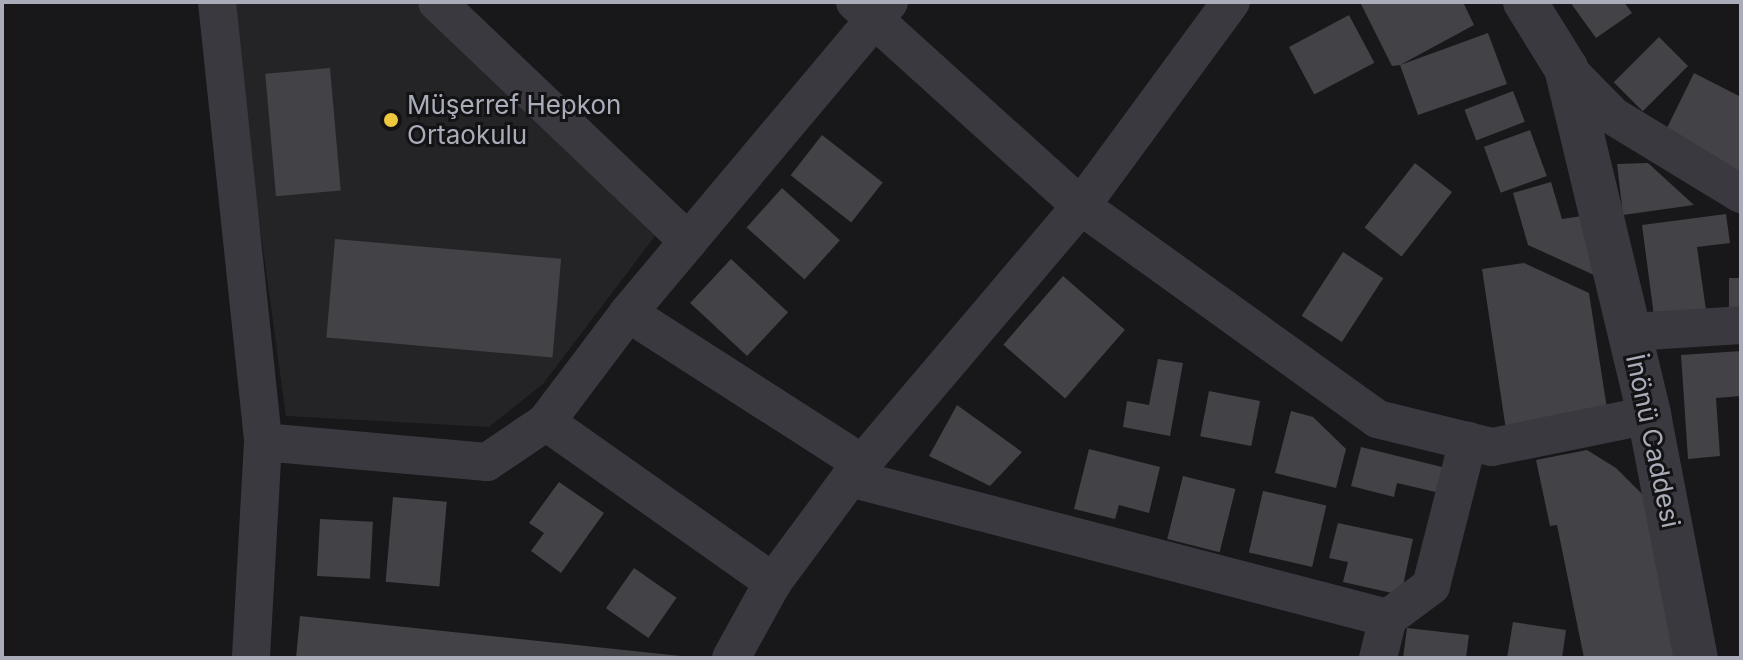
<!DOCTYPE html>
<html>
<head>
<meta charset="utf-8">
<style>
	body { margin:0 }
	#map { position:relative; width:1743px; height:660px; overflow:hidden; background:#18181a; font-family:Inter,sans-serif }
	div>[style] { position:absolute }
	.built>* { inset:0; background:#242427 }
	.building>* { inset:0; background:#424247; transform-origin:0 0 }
	.minor>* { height:38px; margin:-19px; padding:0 19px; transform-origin:19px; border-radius:19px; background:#39393f }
	.tertiary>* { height:44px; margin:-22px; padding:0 22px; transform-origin:22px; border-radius:22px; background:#39393f }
	.dots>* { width:22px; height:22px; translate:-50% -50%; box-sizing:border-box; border:4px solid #131315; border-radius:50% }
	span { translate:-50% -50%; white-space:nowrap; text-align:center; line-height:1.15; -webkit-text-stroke:6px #131315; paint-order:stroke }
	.poi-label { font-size:26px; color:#aaadb9 }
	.left { translate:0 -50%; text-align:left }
	.street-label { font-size:26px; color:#aaadb9 }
	.frame { position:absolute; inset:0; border:4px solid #aaadb9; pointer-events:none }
</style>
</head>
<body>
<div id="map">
	<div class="built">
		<div style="clip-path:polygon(229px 2px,417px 3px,655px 236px,543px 384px,489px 427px,286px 416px)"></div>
	</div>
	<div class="building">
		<div style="clip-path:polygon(1360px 2px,1463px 2px,1474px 25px,1400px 65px,1488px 33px,1507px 84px,1418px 115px,1400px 65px,1392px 66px)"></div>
		<div style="clip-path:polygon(1570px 2px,1624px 2px,1632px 13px,1596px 38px)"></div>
		<div style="left:1349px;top:15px;width:54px;height:68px;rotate:62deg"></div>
		<div style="left:1659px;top:37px;width:41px;height:64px;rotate:45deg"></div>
		<div style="left:330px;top:68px;width:123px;height:65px;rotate:85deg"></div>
		<div style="clip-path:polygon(1694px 73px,1741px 97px,1741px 179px,1661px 140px)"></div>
		<div style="left:1513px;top:91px;width:33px;height:52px;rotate:69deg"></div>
		<div style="left:1530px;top:130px;width:49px;height:49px;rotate:70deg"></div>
		<div style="left:822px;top:135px;width:77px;height:51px;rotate:38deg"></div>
		<div style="left:1415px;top:163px;width:47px;height:82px;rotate:38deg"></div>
		<div style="clip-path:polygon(1648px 163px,1694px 205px,1623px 215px,1617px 164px)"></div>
		<div style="clip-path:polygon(1551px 182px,1562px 219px,1582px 216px,1594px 275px,1528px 245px,1513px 193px)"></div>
		<div style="left:782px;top:188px;width:78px;height:53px;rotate:42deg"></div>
		<div style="clip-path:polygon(1726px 214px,1730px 243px,1697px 247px,1707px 317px,1655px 324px,1642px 225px)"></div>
		<div style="left:335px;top:239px;width:227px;height:99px;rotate:5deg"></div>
		<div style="left:1343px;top:252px;width:48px;height:76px;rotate:33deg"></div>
		<div style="left:731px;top:259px;width:78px;height:60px;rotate:43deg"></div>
		<div style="clip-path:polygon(1524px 263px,1589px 293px,1608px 415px,1506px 430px,1482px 269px)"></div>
		<div style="left:1063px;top:276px;width:82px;height:91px;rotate:41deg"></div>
		<div style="left:1729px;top:278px;width:12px;height:34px"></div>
		<div style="clip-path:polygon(1741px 351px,1741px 396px,1716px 398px,1720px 456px,1688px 459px,1681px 355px)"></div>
		<div style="clip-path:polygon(1158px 359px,1183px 363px,1170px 436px,1123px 427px,1127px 401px,1149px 405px)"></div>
		<div style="left:1209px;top:391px;width:52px;height:46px;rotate:11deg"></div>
		<div style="clip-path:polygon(957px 405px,1022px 452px,990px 486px,929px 456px)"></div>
		<div style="clip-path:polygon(1291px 411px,1313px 417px,1346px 449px,1336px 488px,1275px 473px)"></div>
		<div style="clip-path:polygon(1361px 447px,1446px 468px,1440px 493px,1397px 483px,1394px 497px,1351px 486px)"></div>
		<div style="clip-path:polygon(1089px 449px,1160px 467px,1149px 513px,1119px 505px,1115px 519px,1074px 509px)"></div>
		<div style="clip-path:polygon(1587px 450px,1616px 468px,1654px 506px,1685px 658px,1584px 658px,1557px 525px,1550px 526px,1536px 460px)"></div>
		<div style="left:1183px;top:476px;width:54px;height:65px;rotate:14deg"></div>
		<div style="clip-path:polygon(559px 482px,604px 513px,561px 573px,531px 551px,544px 533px,529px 523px)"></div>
		<div style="left:1263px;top:491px;width:65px;height:63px;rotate:13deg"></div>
		<div style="left:393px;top:497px;width:54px;height:85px;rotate:5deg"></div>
		<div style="left:320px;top:519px;width:53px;height:57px;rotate:3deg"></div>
		<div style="clip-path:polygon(1338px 523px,1413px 539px,1401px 595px,1343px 582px,1348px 562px,1329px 558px)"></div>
		<div style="left:634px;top:568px;width:52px;height:49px;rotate:35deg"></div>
		<div style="clip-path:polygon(300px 616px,681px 656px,681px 658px,296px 658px)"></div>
		<div style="clip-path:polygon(1513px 622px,1566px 630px,1562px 658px,1507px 658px)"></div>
		<div style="clip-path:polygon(1407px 628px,1469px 635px,1466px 658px,1403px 658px)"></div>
	</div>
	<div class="minor">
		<div style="left:217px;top:2px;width:442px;rotate:84deg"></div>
		<div style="left:263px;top:442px;width:216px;rotate:93.2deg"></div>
		<div style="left:437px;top:2px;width:347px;rotate:43.6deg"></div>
		<div style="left:855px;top:2px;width:304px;rotate:42.1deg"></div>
		<div style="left:1081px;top:206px;width:365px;rotate:35.7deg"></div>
		<div style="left:1377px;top:419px;width:118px;rotate:13.7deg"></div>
		<div style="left:1492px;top:447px;width:160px;rotate:-11.5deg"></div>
		<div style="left:1566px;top:68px;width:67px;rotate:45.6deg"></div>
		<div style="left:1613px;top:116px;width:150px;rotate:31.4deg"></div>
		<div style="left:628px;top:313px;width:279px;rotate:32.7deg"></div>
		<div style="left:1631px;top:332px;width:110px;rotate:-3.6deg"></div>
		<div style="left:546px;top:422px;width:278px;rotate:35.2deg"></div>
		<div style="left:263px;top:442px;width:225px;rotate:5.1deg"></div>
		<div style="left:487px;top:462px;width:71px;rotate:-34.1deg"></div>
		<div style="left:546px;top:422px;width:136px;rotate:-53deg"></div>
		<div style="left:628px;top:313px;width:406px;rotate:-50deg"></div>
		<div style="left:850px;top:478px;width:556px;rotate:14.59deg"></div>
		<div style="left:731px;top:658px;width:87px;rotate:-61.1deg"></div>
		<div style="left:773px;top:582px;width:129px;rotate:-53.5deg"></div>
		<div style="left:850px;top:478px;width:357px;rotate:-49.7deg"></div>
		<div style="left:1081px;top:206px;width:253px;rotate:-53.7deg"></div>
		<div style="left:1378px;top:658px;width:41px;rotate:-76deg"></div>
		<div style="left:1388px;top:618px;width:54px;rotate:-36.7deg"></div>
		<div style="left:1431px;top:586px;width:150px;rotate:-75.7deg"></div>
	</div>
	<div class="tertiary">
		<div style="left:1525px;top:2px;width:78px;rotate:58.2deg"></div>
		<div style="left:1566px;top:68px;width:357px;rotate:76.5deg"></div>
		<div style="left:1649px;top:415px;width:248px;rotate:79.1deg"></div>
	</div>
	<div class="dots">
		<div style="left:391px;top:120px;background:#eec73c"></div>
	</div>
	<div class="poi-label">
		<span class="left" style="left:407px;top:120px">Müşerref Hepkon<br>Ortaokulu</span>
	</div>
	<div class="street-label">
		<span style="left:1653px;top:441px;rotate:78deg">İnönü Caddesi</span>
	</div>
	<div class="frame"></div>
</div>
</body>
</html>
